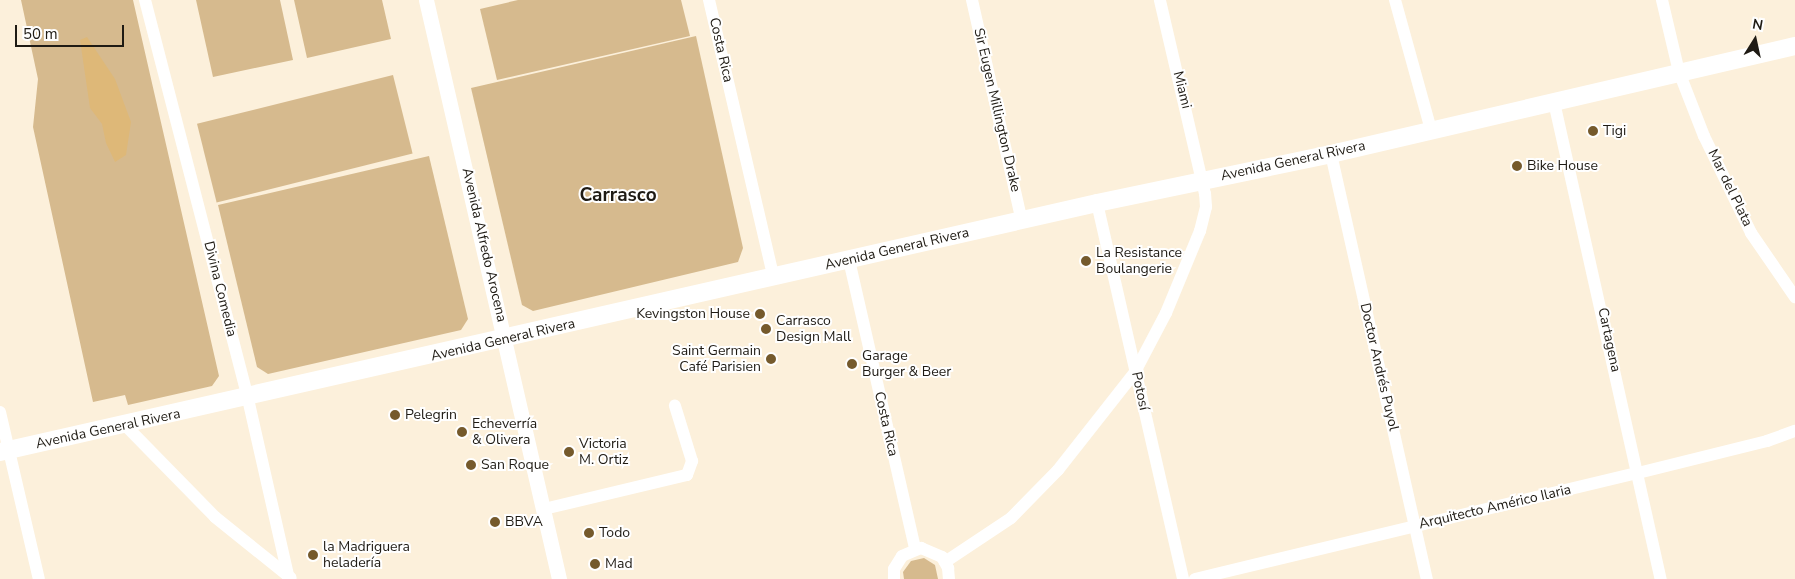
<!DOCTYPE html>
<html>
<head>
<meta charset="utf-8">
<style>
	body { margin:0 }
	#map { position:relative; width:1795px; height:579px; overflow:hidden; background:#fcf0db; font-family:"Nunito Sans",sans-serif }
	div>[style] { position:absolute }
	.green>* { inset:0; background:#d6ba8e; transform-origin:0 0 }
	.water>* { inset:0; background:#deb878 }
	.minor>* { height:12px; margin:-6px; padding:0 6px; transform-origin:6px; border-radius:6px; background:#fff }
	.tertiary>* { height:15px; margin:-7.5px; padding:0 7.5px; transform-origin:7.5px; border-radius:7.5px; background:#fff }
	.secondary>* { height:18px; margin:-9px; padding:0 9px; transform-origin:9px; border-radius:9px; background:#fff }
	.dots>* { width:14px; height:14px; translate:-50% -50%; box-sizing:border-box; border:2px solid #fff; border-radius:50% }
	span { translate:-50% -50%; white-space:nowrap; text-align:center; line-height:1.15; -webkit-text-stroke:4px #fff; paint-order:stroke }
	.street-label { font-size:14px; color:#1f1b14 }
	.poi-label { font-size:14px; color:#1f1b14 }
	.left { translate:0 -50%; text-align:left }
	.right { translate:-100% -50%; text-align:right }
	.district-label { font-size:19px; color:#1f1b14; font-weight:700 }
	.north { position:absolute; left:1730px; top:15px; width:50px; height:50px; -webkit-text-stroke:4px #fff; paint-order:stroke; rotate:10deg; font-size:14px; font-weight:700; line-height:20px; text-align:center; color:#1f1b14 }
	.north::after { content:''; display:block; margin:auto; width:18px; height:22px; background:#1f1b14; clip-path:polygon(50% 0,100% 100%,50% 72%,0 100%) }
	.scale { position:absolute; left:15px; top:25px; width:109px; height:22px; box-sizing:border-box; border:2px solid #1f1b14; border-top:0; padding-left:6px; font-size:15px; line-height:18px; white-space:nowrap; color:#1f1b14; -webkit-text-stroke:4px #fff; paint-order:stroke }
</style>
</head>
<body>
<div id="map">
	<div class="green">
		<div style="clip-path:polygon(21px 0,133px 0,219px 376px,212px 386px,128px 405px,125px 395px,93px 402px,33px 127px,38px 79px)"></div>
		<div style="clip-path:polygon(196px 0,280px 0,293px 60px,213px 77px)"></div>
		<div style="clip-path:polygon(294px 0,382px 0,391px 39px,307px 58px)"></div>
		<div style="clip-path:polygon(518px 0,681px 0,690px 36px,497px 80px,480px 9px)"></div>
		<div style="clip-path:polygon(696px 36px,743px 248px,738px 262px,533px 311px,522px 305px,471px 88px)"></div>
		<div style="left:393px;top:75px;width:81px;height:202px;rotate:76deg"></div>
		<div style="clip-path:polygon(429px 156px,468px 319px,461px 330px,268px 374px,257px 367px,218px 205px)"></div>
		<div style="clip-path:polygon(924px 558px,935px 565px,938px 579px,904px 579px,903px 572px,911px 561px)"></div>
	</div>
	<div class="water">
		<div style="clip-path:polygon(87px 37px,115px 79px,131px 122px,126px 155px,115px 162px,106px 143px,102px 124px,90px 108px,80px 40px)"></div>
	</div>
	<div class="minor">
		<div style="left:145px;top:0;width:412px;rotate:75.5deg"></div>
		<div style="left:248px;top:399px;width:185px;rotate:77.2deg"></div>
		<div style="left:709px;top:0;width:283px;rotate:76.9deg"></div>
		<div style="left:972px;top:0;width:227px;rotate:77.3deg"></div>
		<div style="left:1395px;top:0;width:135px;rotate:74.5deg"></div>
		<div style="left:1662px;top:0;width:74px;rotate:76.7deg"></div>
		<div style="left:1679px;top:72px;width:69px;rotate:68.7deg"></div>
		<div style="left:1704px;top:136px;width:108px;rotate:64.1deg"></div>
		<div style="left:1751px;top:233px;width:78px;rotate:55.5deg"></div>
		<div style="left:1554px;top:102px;width:489px;rotate:77.4deg"></div>
		<div style="left:1331px;top:154px;width:436px;rotate:77.3deg"></div>
		<div style="left:1097px;top:203px;width:386px;rotate:77.1deg"></div>
		<div style="left:849px;top:260px;width:296px;rotate:77.1deg"></div>
		<div style="left:0;top:412px;width:171px;rotate:76.9deg"></div>
		<div style="left:125px;top:425px;width:129px;rotate:45.6deg"></div>
		<div style="left:215px;top:517px;width:97px;rotate:38.8deg"></div>
		<div style="left:544px;top:509px;width:147px;rotate:-13.4deg"></div>
		<div style="left:687px;top:475px;width:15px;rotate:-70deg"></div>
		<div style="left:692px;top:461px;width:58px;rotate:-107.2deg"></div>
		<div style="left:945px;top:562px;width:79px;rotate:-33.7deg"></div>
		<div style="left:1011px;top:518px;width:67px;rotate:-45.6deg"></div>
		<div style="left:1058px;top:470px;width:125px;rotate:-51.8deg"></div>
		<div style="left:1135px;top:372px;width:67px;rotate:-62.3deg"></div>
		<div style="left:1166px;top:313px;width:89px;rotate:-67.5deg"></div>
		<div style="left:1200px;top:231px;width:25px;rotate:-76deg"></div>
		<div style="left:1206px;top:207px;width:13px;rotate:-94deg"></div>
		<div style="left:1205px;top:194px;width:199px;rotate:-103.1deg"></div>
		<div style="left:894px;top:579px;width:10px;rotate:-90deg"></div>
		<div style="left:894px;top:569px;width:15px;rotate:-58deg"></div>
		<div style="left:902px;top:556px;width:21px;rotate:-23deg"></div>
		<div style="left:921px;top:548px;width:23px;rotate:23deg"></div>
		<div style="left:942px;top:557px;width:13px;rotate:61deg"></div>
		<div style="left:948px;top:568px;width:11px;rotate:85deg"></div>
		<div style="left:1195px;top:579px;width:456px;rotate:-13.5deg"></div>
		<div style="left:1638px;top:473px;width:133px;rotate:-13.9deg"></div>
		<div style="left:1767px;top:441px;width:30px;rotate:-20deg"></div>
	</div>
	<div class="tertiary">
		<div style="left:426px;top:0;width:594px;rotate:77.06deg"></div>
	</div>
	<div class="secondary">
		<div style="left:0;top:452px;width:1125px;rotate:-12.79deg"></div>
		<div style="left:1097px;top:203px;width:239px;rotate:-11.8deg"></div>
		<div style="left:1331px;top:154px;width:476px;rotate:-13.1deg"></div>
	</div>
	<div class="dots">
		<div style="left:1593px;top:131px;background:#755a2c"></div>
		<div style="left:1517px;top:166px;background:#755a2c"></div>
		<div style="left:1086px;top:261px;background:#755a2c"></div>
		<div style="left:760px;top:314px;background:#755a2c"></div>
		<div style="left:766px;top:329px;background:#755a2c"></div>
		<div style="left:771px;top:359px;background:#755a2c"></div>
		<div style="left:852px;top:364px;background:#755a2c"></div>
		<div style="left:395px;top:415px;background:#755a2c"></div>
		<div style="left:462px;top:432px;background:#755a2c"></div>
		<div style="left:569px;top:452px;background:#755a2c"></div>
		<div style="left:471px;top:465px;background:#755a2c"></div>
		<div style="left:495px;top:522px;background:#755a2c"></div>
		<div style="left:589px;top:533px;background:#755a2c"></div>
		<div style="left:313px;top:555px;background:#755a2c"></div>
		<div style="left:595px;top:564px;background:#755a2c"></div>
	</div>
	<div class="street-label">
		<span style="left:721px;top:50px;rotate:77deg">Costa Rica</span>
		<span style="left:1182px;top:90px;rotate:76deg">Miami</span>
		<span style="left:997px;top:110px;rotate:77deg">Sir Eugen Millington Drake</span>
		<span style="left:1293px;top:161px;rotate:-12deg">Avenida General Rivera</span>
		<span style="left:1730px;top:188px;rotate:64deg">Mar del Plata</span>
		<span style="left:484px;top:245px;rotate:77deg">Avenida Alfredo Arocena</span>
		<span style="left:897px;top:249px;rotate:-13deg">Avenida General Rivera</span>
		<span style="left:220px;top:289px;rotate:76deg">Divina Comedia</span>
		<span style="left:503px;top:340px;rotate:-13deg">Avenida General Rivera</span>
		<span style="left:1609px;top:340px;rotate:78deg">Cartagena</span>
		<span style="left:1379px;top:367px;rotate:77deg">Doctor Andrés Puyol</span>
		<span style="left:1140px;top:391px;rotate:78deg">Potosí</span>
		<span style="left:886px;top:424px;rotate:77deg">Costa Rica</span>
		<span style="left:108px;top:429px;rotate:-12deg">Avenida General Rivera</span>
		<span style="left:1495px;top:507px;rotate:-13deg">Arquitecto Américo Ilaria</span>
	</div>
	<div class="poi-label">
		<span class="left" style="left:1603px;top:131px">Tigi</span>
		<span class="left" style="left:1527px;top:166px">Bike House</span>
		<span class="left" style="left:1096px;top:261px">La Resistance<br>Boulangerie</span>
		<span class="right" style="left:750px;top:314px">Kevingston House</span>
		<span class="left" style="left:776px;top:329px">Carrasco<br>Design Mall</span>
		<span class="right" style="left:761px;top:359px">Saint Germain<br>Café Parisien</span>
		<span class="left" style="left:862px;top:364px">Garage<br>Burger &amp; Beer</span>
		<span class="left" style="left:405px;top:415px">Pelegrin</span>
		<span class="left" style="left:472px;top:432px">Echeverría<br>&amp; Olivera</span>
		<span class="left" style="left:579px;top:452px">Victoria<br>M. Ortiz</span>
		<span class="left" style="left:481px;top:465px">San Roque</span>
		<span class="left" style="left:505px;top:522px">BBVA</span>
		<span class="left" style="left:599px;top:533px">Todo</span>
		<span class="left" style="left:323px;top:555px">la Madriguera<br>heladería</span>
		<span class="left" style="left:605px;top:564px">Mad</span>
	</div>
	<div class="district-label">
		<span style="left:618px;top:196px">Carrasco</span>
	</div>
	<div class="north">N</div>
	<div class="scale">50 m</div>
</div>
</body>
</html>
